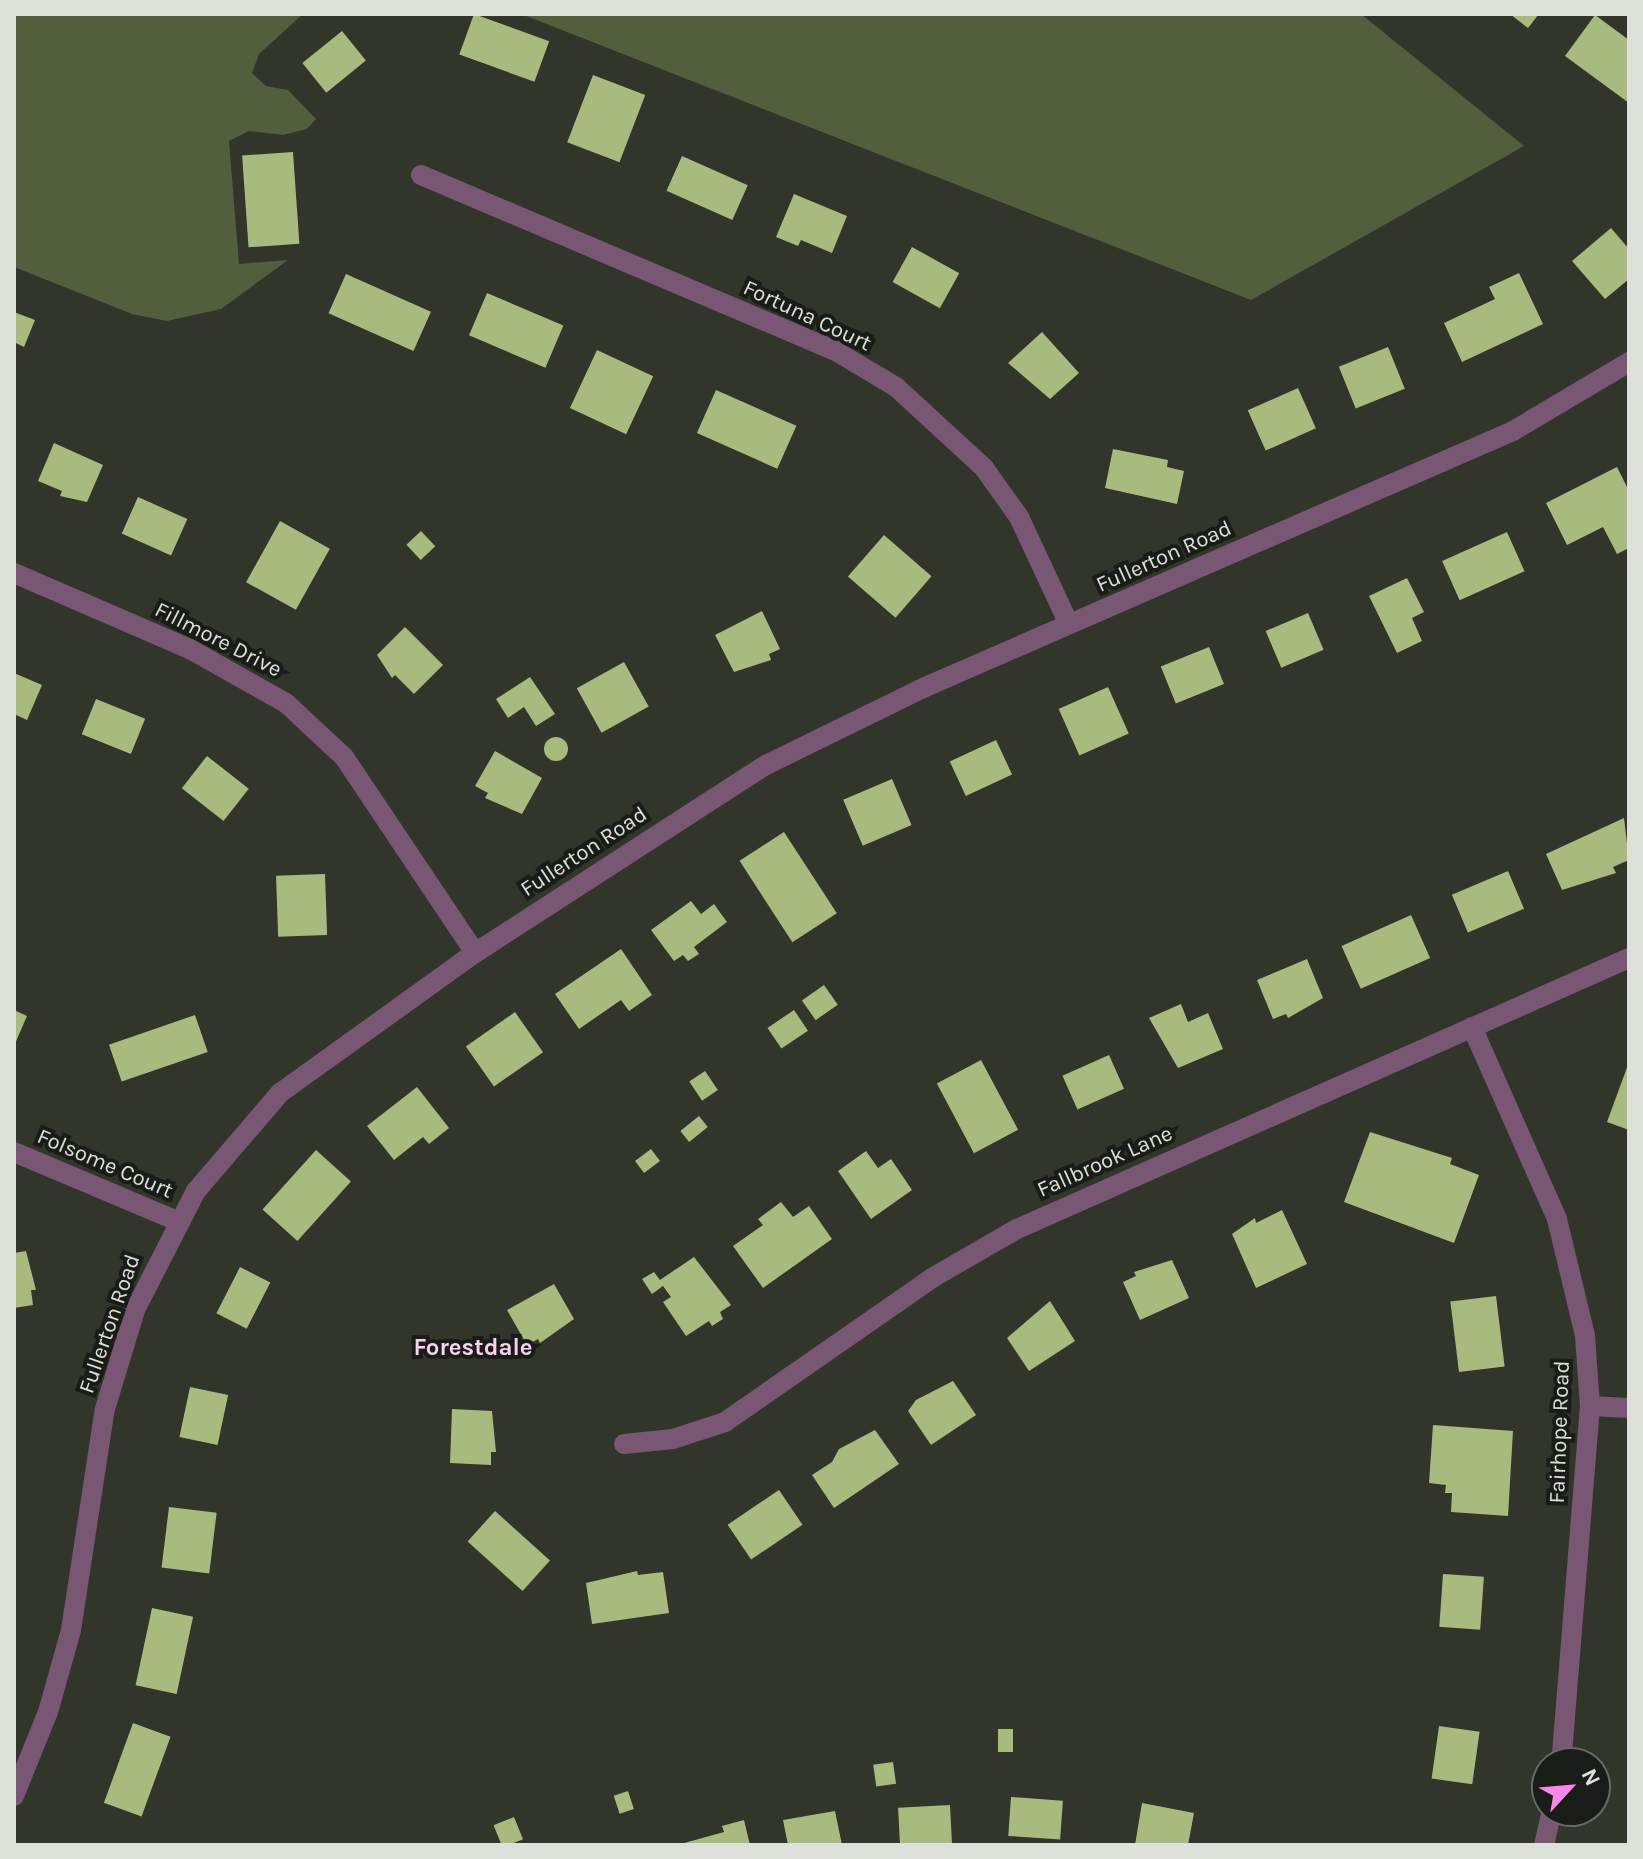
<!DOCTYPE html>
<html>
<head>
<meta charset="utf-8">
<style>
	body { margin:0 }
	#map { position:relative; width:1643px; height:1859px; overflow:hidden; background:#31352a; font-family:Karla,sans-serif }
	div>[style] { position:absolute }
	.green>* { inset:0; background:#535e3d }
	.building>* { inset:0; background:#a8bb7f; transform-origin:0 0 }
	.round { border-radius:50% }
	.minor>* { height:20px; margin:-10px; padding:0 10px; transform-origin:10px; border-radius:10px; background:#7a5675 }
	span { translate:-50% -50%; white-space:nowrap; text-align:center; line-height:1.15; -webkit-text-stroke:8px #1a1c17; paint-order:stroke }
	.street-label { font-size:22px; color:#dee1da }
	.neighbourhood-label { font-size:24px; color:#f9d2f2; font-weight:700 }
	.frame { position:absolute; inset:0; border:16px solid #dee1da; pointer-events:none }
	.north { position:absolute; left:1531px; top:1747px; width:80px; height:80px; box-sizing:border-box; background:#1a1c17; border:2px solid #686b65; border-radius:50%; rotate:64deg; font-size:22px; font-weight:700; line-height:32px; text-align:center; color:#dee1da }
	.north::after { content:''; display:block; margin:auto; width:28px; height:36px; background:#f888ea; clip-path:polygon(50% 0,100% 100%,50% 72%,0 100%) }
</style>
</head>
<body>
<div id="map">
	<div class="green">
		<div style="clip-path:polygon(14px 14px,303px 14px,259px 54px,252px 73px,266px 86px,288px 90px,316px 119px,307px 129px,283px 135px,249px 131px,229px 141px,239px 264px,288px 260px,221px 309px,167px 321px,132px 314px,14px 267px)"></div>
		<div style="clip-path:polygon(521px 14px,1361px 14px,1524px 146px,1251px 300px)"></div>
	</div>
	<div class="building">
		<div style="left:474px;top:14px;width:80px;height:43px;rotate:20deg"></div>
		<div style="clip-path:polygon(1510px 14px,1539px 14px,1528px 28px)"></div>
		<div style="clip-path:polygon(1595px 15px,1629px 40px,1629px 103px,1565px 56px)"></div>
		<div style="left:342px;top:31px;width:38px;height:51px;rotate:51deg"></div>
		<div style="left:593px;top:75px;width:56px;height:72px;rotate:21deg"></div>
		<div style="left:293px;top:152px;width:92px;height:51px;rotate:86deg"></div>
		<div style="left:682px;top:156px;width:72px;height:38px;rotate:24deg"></div>
		<div style="clip-path:polygon(794px 194px,847px 216px,832px 253px,801px 240px,798px 246px,776px 237px)"></div>
		<div style="clip-path:polygon(1611px 228px,1629px 249px,1629px 279px,1605px 299px,1572px 261px)"></div>
		<div style="left:912px;top:247px;width:54px;height:40px;rotate:29deg"></div>
		<div style="clip-path:polygon(1519px 273px,1543px 324px,1462px 362px,1444px 323px,1495px 299px,1489px 287px)"></div>
		<div style="left:346px;top:274px;width:93px;height:43px;rotate:24deg"></div>
		<div style="left:487px;top:293px;width:83px;height:46px;rotate:23deg"></div>
		<div style="clip-path:polygon(14px 312px,35px 320px,24px 347px,14px 342px)"></div>
		<div style="clip-path:polygon(1042px 332px,1079px 373px,1050px 399px,1008px 363px)"></div>
		<div style="left:1388px;top:347px;width:45px;height:53px;rotate:68deg"></div>
		<div style="left:597px;top:350px;width:62px;height:64px;rotate:25deg"></div>
		<div style="left:1298px;top:388px;width:44px;height:55px;rotate:66deg"></div>
		<div style="left:716px;top:390px;width:88px;height:47px;rotate:24deg"></div>
		<div style="clip-path:polygon(54px 443px,103px 465px,87px 502px,60px 496px,62px 491px,38px 481px)"></div>
		<div style="clip-path:polygon(1113px 449px,1168px 460px,1167px 467px,1184px 471px,1177px 504px,1105px 488px)"></div>
		<div style="clip-path:polygon(1617px 467px,1629px 491px,1629px 548px,1617px 554px,1603px 527px,1567px 545px,1546px 503px)"></div>
		<div style="left:138px;top:497px;width:54px;height:40px;rotate:24deg"></div>
		<div style="left:280px;top:521px;width:57px;height:70px;rotate:29deg"></div>
		<div style="left:421px;top:531px;width:21px;height:20px;rotate:47deg"></div>
		<div style="left:1507px;top:532px;width:43px;height:71px;rotate:66deg"></div>
		<div style="left:884px;top:535px;width:63px;height:55px;rotate:41deg"></div>
		<div style="clip-path:polygon(1407px 578px,1424px 612px,1412px 618px,1422px 641px,1397px 653px,1369px 596px)"></div>
		<div style="clip-path:polygon(762px 611px,780px 649px,769px 654px,771px 660px,734px 672px,715px 635px)"></div>
		<div style="left:1308px;top:613px;width:40px;height:46px;rotate:67deg"></div>
		<div style="clip-path:polygon(405px 627px,443px 665px,414px 694px,395px 675px,392px 678px,377px 655px)"></div>
		<div style="left:1209px;top:647px;width:40px;height:52px;rotate:68deg"></div>
		<div style="left:624px;top:662px;width:51px;height:54px;rotate:61deg"></div>
		<div style="clip-path:polygon(14px 673px,42px 685px,27px 720px,14px 714px)"></div>
		<div style="clip-path:polygon(530px 677px,555px 714px,536px 726px,524px 707px,508px 718px,496px 699px)"></div>
		<div style="left:1108px;top:687px;width:51px;height:54px;rotate:66deg"></div>
		<div style="left:96px;top:699px;width:53px;height:38px;rotate:22deg"></div>
		<div class="round" style="left:544px;top:737px;width:24px;height:24px"></div>
		<div style="left:996px;top:740px;width:38px;height:51px;rotate:65deg"></div>
		<div style="clip-path:polygon(495px 751px,542px 778px,522px 814px,485px 798px,488px 793px,475px 786px)"></div>
		<div style="left:207px;top:756px;width:53px;height:41px;rotate:38deg"></div>
		<div style="left:892px;top:779px;width:50px;height:53px;rotate:67deg"></div>
		<div style="clip-path:polygon(1624px 818px,1629px 860px,1613px 867px,1616px 873px,1562px 890px,1546px 854px)"></div>
		<div style="left:784px;top:832px;width:97px;height:53px;rotate:57deg"></div>
		<div style="left:1508px;top:871px;width:41px;height:61px;rotate:67deg"></div>
		<div style="left:325px;top:874px;width:61px;height:49px;rotate:88deg"></div>
		<div style="clip-path:polygon(691px 901px,701px 914px,714px 904px,727px 922px,694px 947px,699px 954px,688px 961px,683px 955px,674px 961px,651px 930px)"></div>
		<div style="left:1411px;top:915px;width:47px;height:76px;rotate:66deg"></div>
		<div style="clip-path:polygon(621px 949px,652px 995px,629px 1011px,621px 1000px,579px 1029px,555px 994px)"></div>
		<div style="clip-path:polygon(1307px 959px,1323px 998px,1288px 1018px,1286px 1014px,1273px 1019px,1257px 980px)"></div>
		<div style="left:824px;top:985px;width:24px;height:27px;rotate:55deg"></div>
		<div style="clip-path:polygon(1181px 1004px,1188px 1022px,1208px 1013px,1223px 1049px,1178px 1068px,1149px 1018px)"></div>
		<div style="clip-path:polygon(14px 1010px,27px 1016px,14px 1046px)"></div>
		<div style="left:794px;top:1010px;width:25px;height:32px;rotate:56deg"></div>
		<div style="left:515px;top:1012px;width:49px;height:60px;rotate:55deg"></div>
		<div style="left:195px;top:1015px;width:39px;height:91px;rotate:71deg"></div>
		<div style="left:1109px;top:1055px;width:37px;height:51px;rotate:66deg"></div>
		<div style="left:981px;top:1060px;width:79px;height:50px;rotate:62deg"></div>
		<div style="clip-path:polygon(1629px 1062px,1629px 1130px,1607px 1122px)"></div>
		<div style="left:705px;top:1071px;width:23px;height:19px;rotate:56deg"></div>
		<div style="clip-path:polygon(417px 1087px,449px 1128px,429px 1144px,423px 1137px,394px 1160px,367px 1126px)"></div>
		<div style="left:699px;top:1116px;width:14px;height:24px;rotate:51deg"></div>
		<div style="clip-path:polygon(1370px 1132px,1452px 1158px,1450px 1164px,1479px 1175px,1454px 1243px,1344px 1202px)"></div>
		<div style="left:651px;top:1149px;width:15px;height:20px;rotate:53deg"></div>
		<div style="left:316px;top:1150px;width:47px;height:80px;rotate:42deg"></div>
		<div style="clip-path:polygon(866px 1151px,878px 1168px,891px 1159px,912px 1190px,871px 1219px,838px 1171px)"></div>
		<div style="clip-path:polygon(781px 1202px,793px 1217px,809px 1206px,832px 1239px,763px 1288px,733px 1246px,763px 1225px,758px 1219px)"></div>
		<div style="clip-path:polygon(1282px 1210px,1307px 1264px,1256px 1288px,1232px 1234px,1255px 1218px,1256px 1223px)"></div>
		<div style="clip-path:polygon(26px 1251px,36px 1290px,31px 1290px,33px 1305px,14px 1308px,14px 1253px)"></div>
		<div style="clip-path:polygon(694px 1257px,731px 1305px,720px 1312px,723px 1319px,712px 1326px,709px 1321px,686px 1336px,663px 1302px,671px 1297px,663px 1286px,652px 1294px,642px 1279px,654px 1272px,660px 1280px)"></div>
		<div style="clip-path:polygon(1172px 1260px,1189px 1298px,1140px 1320px,1123px 1282px,1136px 1276px,1134px 1272px)"></div>
		<div style="left:240px;top:1267px;width:34px;height:52px;rotate:27deg"></div>
		<div style="clip-path:polygon(554px 1284px,574px 1319px,540px 1343px,538px 1339px,527px 1345px,507px 1310px)"></div>
		<div style="left:1496px;top:1296px;width:71px;height:46px;rotate:83deg"></div>
		<div style="clip-path:polygon(1050px 1301px,1075px 1341px,1029px 1371px,1007px 1338px)"></div>
		<div style="clip-path:polygon(953px 1381px,976px 1415px,931px 1445px,908px 1411px,916px 1400px)"></div>
		<div style="left:190px;top:1387px;width:39px;height:51px;rotate:12deg"></div>
		<div style="clip-path:polygon(452px 1409px,492px 1411px,496px 1452px,491px 1452px,491px 1465px,450px 1463px)"></div>
		<div style="clip-path:polygon(1433px 1425px,1513px 1431px,1508px 1516px,1451px 1512px,1452px 1493px,1445px 1493px,1446px 1485px,1429px 1483px)"></div>
		<div style="clip-path:polygon(875px 1430px,899px 1464px,834px 1508px,812px 1475px,832px 1462px,839px 1449px)"></div>
		<div style="left:779px;top:1490px;width:42px;height:62px;rotate:56deg"></div>
		<div style="left:169px;top:1507px;width:48px;height:61px;rotate:7deg"></div>
		<div style="left:495px;top:1511px;width:74px;height:41px;rotate:42deg"></div>
		<div style="clip-path:polygon(637px 1571px,638px 1575px,663px 1572px,669px 1613px,592px 1624px,586px 1583px)"></div>
		<div style="left:1443px;top:1574px;width:41px;height:53px;rotate:4deg"></div>
		<div style="left:152px;top:1608px;width:42px;height:79px;rotate:12deg"></div>
		<div style="left:133px;top:1723px;width:40px;height:85px;rotate:20deg"></div>
		<div style="left:1439px;top:1726px;width:41px;height:53px;rotate:8deg"></div>
		<div style="left:998px;top:1729px;width:15px;height:23px"></div>
		<div style="left:893px;top:1762px;width:22px;height:20px;rotate:82deg"></div>
		<div style="left:628px;top:1791px;width:19px;height:15px;rotate:72deg"></div>
		<div style="left:1011px;top:1797px;width:52px;height:39px;rotate:4deg"></div>
		<div style="clip-path:polygon(1142px 1803px,1194px 1813px,1188px 1845px,1135px 1845px)"></div>
		<div style="left:950px;top:1805px;width:40px;height:52px;rotate:87deg"></div>
		<div style="clip-path:polygon(835px 1811px,842px 1845px,788px 1845px,783px 1820px)"></div>
		<div style="left:514px;top:1817px;width:24px;height:22px;rotate:68deg"></div>
		<div style="clip-path:polygon(744px 1820px,750px 1845px,677px 1845px,724px 1832px,722px 1826px)"></div>
	</div>
	<div class="minor">
		<div style="left:421px;top:175px;width:449px;rotate:23deg"></div>
		<div style="left:834px;top:350px;width:72px;rotate:30.8deg"></div>
		<div style="left:896px;top:387px;width:120px;rotate:42.6deg"></div>
		<div style="left:984px;top:468px;width:60px;rotate:54.5deg"></div>
		<div style="left:1019px;top:517px;width:118px;rotate:65deg"></div>
		<div style="left:14px;top:573px;width:192px;rotate:23.4deg"></div>
		<div style="left:190px;top:649px;width:110px;rotate:29.4deg"></div>
		<div style="left:286px;top:703px;width:79px;rotate:43deg"></div>
		<div style="left:344px;top:757px;width:236px;rotate:56.2deg"></div>
		<div style="left:1472px;top:1027px;width:210px;rotate:66.1deg"></div>
		<div style="left:1557px;top:1219px;width:120px;rotate:76.5deg"></div>
		<div style="left:1585px;top:1336px;width:70px;rotate:85.9deg"></div>
		<div style="left:1590px;top:1406px;width:358px;rotate:94.6deg"></div>
		<div style="left:14px;top:1152px;width:177px;rotate:22.9deg"></div>
		<div style="left:1590px;top:1406px;width:39px;rotate:3deg"></div>
		<div style="left:624px;top:1444px;width:49px;rotate:-5.8deg"></div>
		<div style="left:673px;top:1439px;width:55px;rotate:-18.1deg"></div>
		<div style="left:725px;top:1422px;width:252px;rotate:-34.8deg"></div>
		<div style="left:932px;top:1278px;width:98px;rotate:-30deg"></div>
		<div style="left:1017px;top:1229px;width:669px;rotate:-23.88deg"></div>
		<div style="left:14px;top:1796px;width:91px;rotate:-68deg"></div>
		<div style="left:48px;top:1712px;width:85px;rotate:-74.3deg"></div>
		<div style="left:71px;top:1630px;width:224px;rotate:-81.3deg"></div>
		<div style="left:105px;top:1409px;width:103px;rotate:-73.1deg"></div>
		<div style="left:135px;top:1310px;width:134px;rotate:-62.9deg"></div>
		<div style="left:196px;top:1191px;width:129px;rotate:-49.4deg"></div>
		<div style="left:280px;top:1093px;width:240px;rotate:-35.7deg"></div>
		<div style="left:475px;top:953px;width:346px;rotate:-32.9deg"></div>
		<div style="left:766px;top:765px;width:175px;rotate:-26.1deg"></div>
		<div style="left:923px;top:688px;width:644px;rotate:-23.54deg"></div>
		<div style="left:1513px;top:431px;width:135px;rotate:-30.7deg"></div>
		<div style="left:1544px;top:1845px;width:35px;rotate:-77deg"></div>
	</div>
	<div class="street-label">
		<span style="left:807px;top:316px;rotate:25deg">Fortuna Court</span>
		<span style="left:1164px;top:557px;rotate:-24deg">Fullerton Road</span>
		<span style="left:218px;top:640px;rotate:27deg">Fillmore Drive</span>
		<span style="left:584px;top:852px;rotate:-33deg">Fullerton Road</span>
		<span style="left:1105px;top:1162px;rotate:-24deg">Fallbrook Lane</span>
		<span style="left:105px;top:1164px;rotate:23deg">Folsome Court</span>
		<span style="left:110px;top:1324px;rotate:-71deg">Fullerton Road</span>
		<span style="left:1560px;top:1432px;rotate:-88deg">Fairhope Road</span>
	</div>
	<div class="neighbourhood-label">
		<span style="left:473px;top:1348px">Forestdale</span>
	</div>
	<div class="frame"></div>
	<div class="north">N</div>
</div>
</body>
</html>
